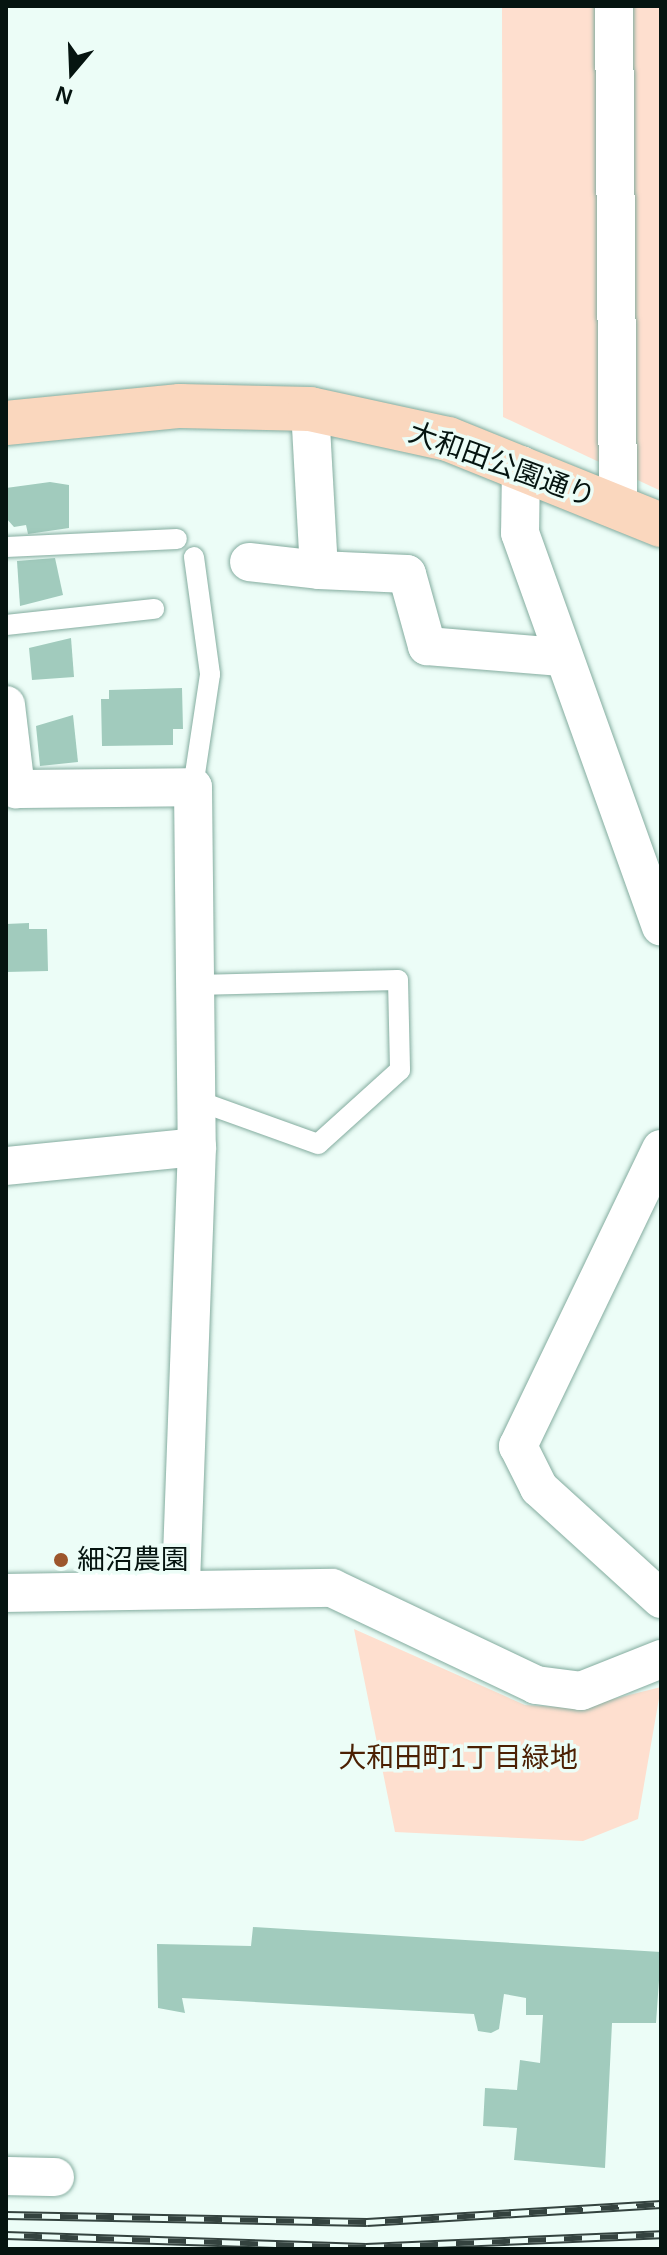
<!DOCTYPE html>
<html>
<head>
<meta charset="utf-8">
<style>
	body { margin:0 }
	#map { position:relative; width:667px; height:2255px; overflow:hidden; background:#ecfdf7; font-family:Arial,"Noto Sans JP",sans-serif }
	div>[style] { position:absolute }
	.green>* { inset:0; background:#fedfcf }
	.building>* { inset:0; background:#a1cbbd }
	.roads { filter:drop-shadow(0 0 2px #84ac9f) drop-shadow(0 0 2px #84ac9f) }
	.lane>* { height:20px; margin:-10px; padding:0 10px; transform-origin:10px; border-radius:10px; background:#fff }
	.street>* { height:38px; margin:-19px; padding:0 19px; transform-origin:19px; border-radius:19px; background:#fff }
	.secondary>* { height:44px; margin:-22px; padding:0 22px; transform-origin:22px; border-radius:22px; background:#fad7be }
	.rail>* { height:9px; margin-top:-4.5px; transform-origin:0; background:repeating-linear-gradient(90deg,#ecfdf7 0 18px,#34433f 0 36px); box-sizing:border-box; border-block:2px solid #34433f }
	.dots>* { width:22px; height:22px; translate:-50% -50%; box-sizing:border-box; border:4px solid #ecfdf7; border-radius:50% }
	span { translate:-50% -50%; white-space:nowrap; text-align:center; line-height:1.15; -webkit-text-stroke:7px #ecfdf7; paint-order:stroke }
	.street-label { font-size:28px; color:#051410 }
	.poi-label { font-size:28px; color:#051410 }
	.left { translate:0 -50%; text-align:left }
	.park-label { font-size:28px; color:#4b2003 }
	.frame { position:absolute; inset:0; border:8px solid #051410; pointer-events:none }
	.north { position:absolute; left:32px; top:32px; width:80px; height:80px; -webkit-text-stroke:6px #ecfdf7; paint-order:stroke; rotate:199deg; font-size:22px; font-weight:700; line-height:32px; text-align:center; color:#051410 }
	.north::after { content:''; display:block; margin:auto; width:28px; height:36px; background:#051410; clip-path:polygon(50% 0,100% 100%,50% 72%,0 100%) }
</style>
</head>
<body>
<div id="map">
	<div class="green">
		<div style="clip-path:polygon(502px 6px,661px 6px,661px 491px,503px 417px)"></div>
		<div style="clip-path:polygon(354px 1629px,525px 1705px,577px 1708px,661px 1687px,638px 1819px,583px 1841px,395px 1832px)"></div>
	</div>
	<div class="building">
		<div style="clip-path:polygon(50px 482px,69px 485px,69px 528px,28px 534px,26px 525px,14px 527px,6px 518px,6px 488px)"></div>
		<div style="clip-path:polygon(55px 558px,63px 595px,20px 606px,17px 561px)"></div>
		<div style="clip-path:polygon(71px 638px,74px 677px,32px 680px,29px 648px)"></div>
		<div style="clip-path:polygon(182px 688px,183px 729px,173px 729px,173px 745px,102px 746px,101px 699px,109px 699px,109px 690px)"></div>
		<div style="clip-path:polygon(73px 715px,78px 762px,40px 766px,36px 726px)"></div>
		<div style="clip-path:polygon(29px 923px,29px 929px,47px 929px,48px 971px,6px 972px,6px 924px)"></div>
		<div style="clip-path:polygon(253px 1927px,661px 1952px,656px 2023px,612px 2023px,605px 2168px,514px 2160px,517px 2128px,483px 2126px,485px 2088px,517px 2090px,520px 2060px,540px 2063px,543px 2015px,526px 2015px,526px 1998px,504px 1994px,499px 2029px,491px 2033px,478px 2031px,474px 2014px,182px 1998px,185px 2013px,158px 2008px,157px 1944px,251px 1946px)"></div>
	</div>
	<div class="roads">
		<div class="lane">
			<div style="left:6px;top:547px;width:171px;rotate:-2.7deg"></div>
			<div style="left:6px;top:625px;width:149px;rotate:-6.2deg"></div>
			<div style="left:193px;top:787px;width:114px;rotate:-81.4deg"></div>
			<div style="left:210px;top:674px;width:118px;rotate:-97.8deg"></div>
			<div style="left:196px;top:985px;width:202px;rotate:-1.4deg"></div>
			<div style="left:398px;top:980px;width:90px;rotate:88.7deg"></div>
			<div style="left:400px;top:1070px;width:110px;rotate:137.9deg"></div>
			<div style="left:318px;top:1144px;width:130px;rotate:-160.2deg"></div>
		</div>
		<div class="street">
			<div style="left:614px;top:6px;width:502px;rotate:89.54deg"></div>
			<div style="left:310px;top:409px;width:161px;rotate:86.8deg"></div>
			<div style="left:319px;top:570px;width:88px;rotate:2.6deg"></div>
			<div style="left:407px;top:574px;width:75px;rotate:74.5deg"></div>
			<div style="left:427px;top:646px;width:135px;rotate:4.7deg"></div>
			<div style="left:521px;top:465px;width:68px;rotate:90.8deg"></div>
			<div style="left:520px;top:533px;width:418px;rotate:70.3deg"></div>
			<div style="left:249px;top:562px;width:70px;rotate:6.5deg"></div>
			<div style="left:6px;top:705px;width:85px;rotate:83.2deg"></div>
			<div style="left:16px;top:789px;width:177px;rotate:-0.6deg"></div>
			<div style="left:193px;top:787px;width:360px;rotate:89.4deg"></div>
			<div style="left:197px;top:1147px;width:443px;rotate:92.1deg"></div>
			<div style="left:661px;top:1149px;width:330px;rotate:115.7deg"></div>
			<div style="left:518px;top:1446px;width:47px;rotate:63.4deg"></div>
			<div style="left:539px;top:1488px;width:165px;rotate:42.3deg"></div>
			<div style="left:6px;top:1166px;width:192px;rotate:-5.7deg"></div>
			<div style="left:6px;top:1593px;width:326px;rotate:-0.9deg"></div>
			<div style="left:332px;top:1588px;width:226px;rotate:25.4deg"></div>
			<div style="left:536px;top:1685px;width:45px;rotate:7.6deg"></div>
			<div style="left:581px;top:1691px;width:86px;rotate:-21.8deg"></div>
			<div style="left:6px;top:2176px;width:49px;rotate:1.2deg"></div>
		</div>
		<div class="secondary">
			<div style="left:6px;top:423px;width:175px;rotate:-5.6deg"></div>
			<div style="left:180px;top:406px;width:130px;rotate:1.3deg"></div>
			<div style="left:310px;top:409px;width:141px;rotate:12.3deg"></div>
			<div style="left:448px;top:439px;width:230px;rotate:22deg"></div>
		</div>
	</div>
	<div class="rail">
		<div style="left:6px;top:2215px;width:361px;rotate:1.1deg"></div>
		<div style="left:367px;top:2222px;width:295px;rotate:-3.5deg"></div>
		<div style="left:6px;top:2235px;width:360px;rotate:1.9deg"></div>
		<div style="left:366px;top:2247px;width:295px;rotate:-2.5deg"></div>
	</div>
	<div class="dots">
		<div style="left:61px;top:1560px;background:#9c562c"></div>
	</div>
	<div class="street-label">
		<span style="left:502px;top:465px;rotate:20deg">大和田公園通り</span>
	</div>
	<div class="poi-label">
		<span class="left" style="left:77px;top:1560px">細沼農園</span>
	</div>
	<div class="park-label">
		<span style="left:458px;top:1758px">大和田町1丁目緑地</span>
	</div>
	<div class="frame"></div>
	<div class="north">N</div>
</div>
</body>
</html>
